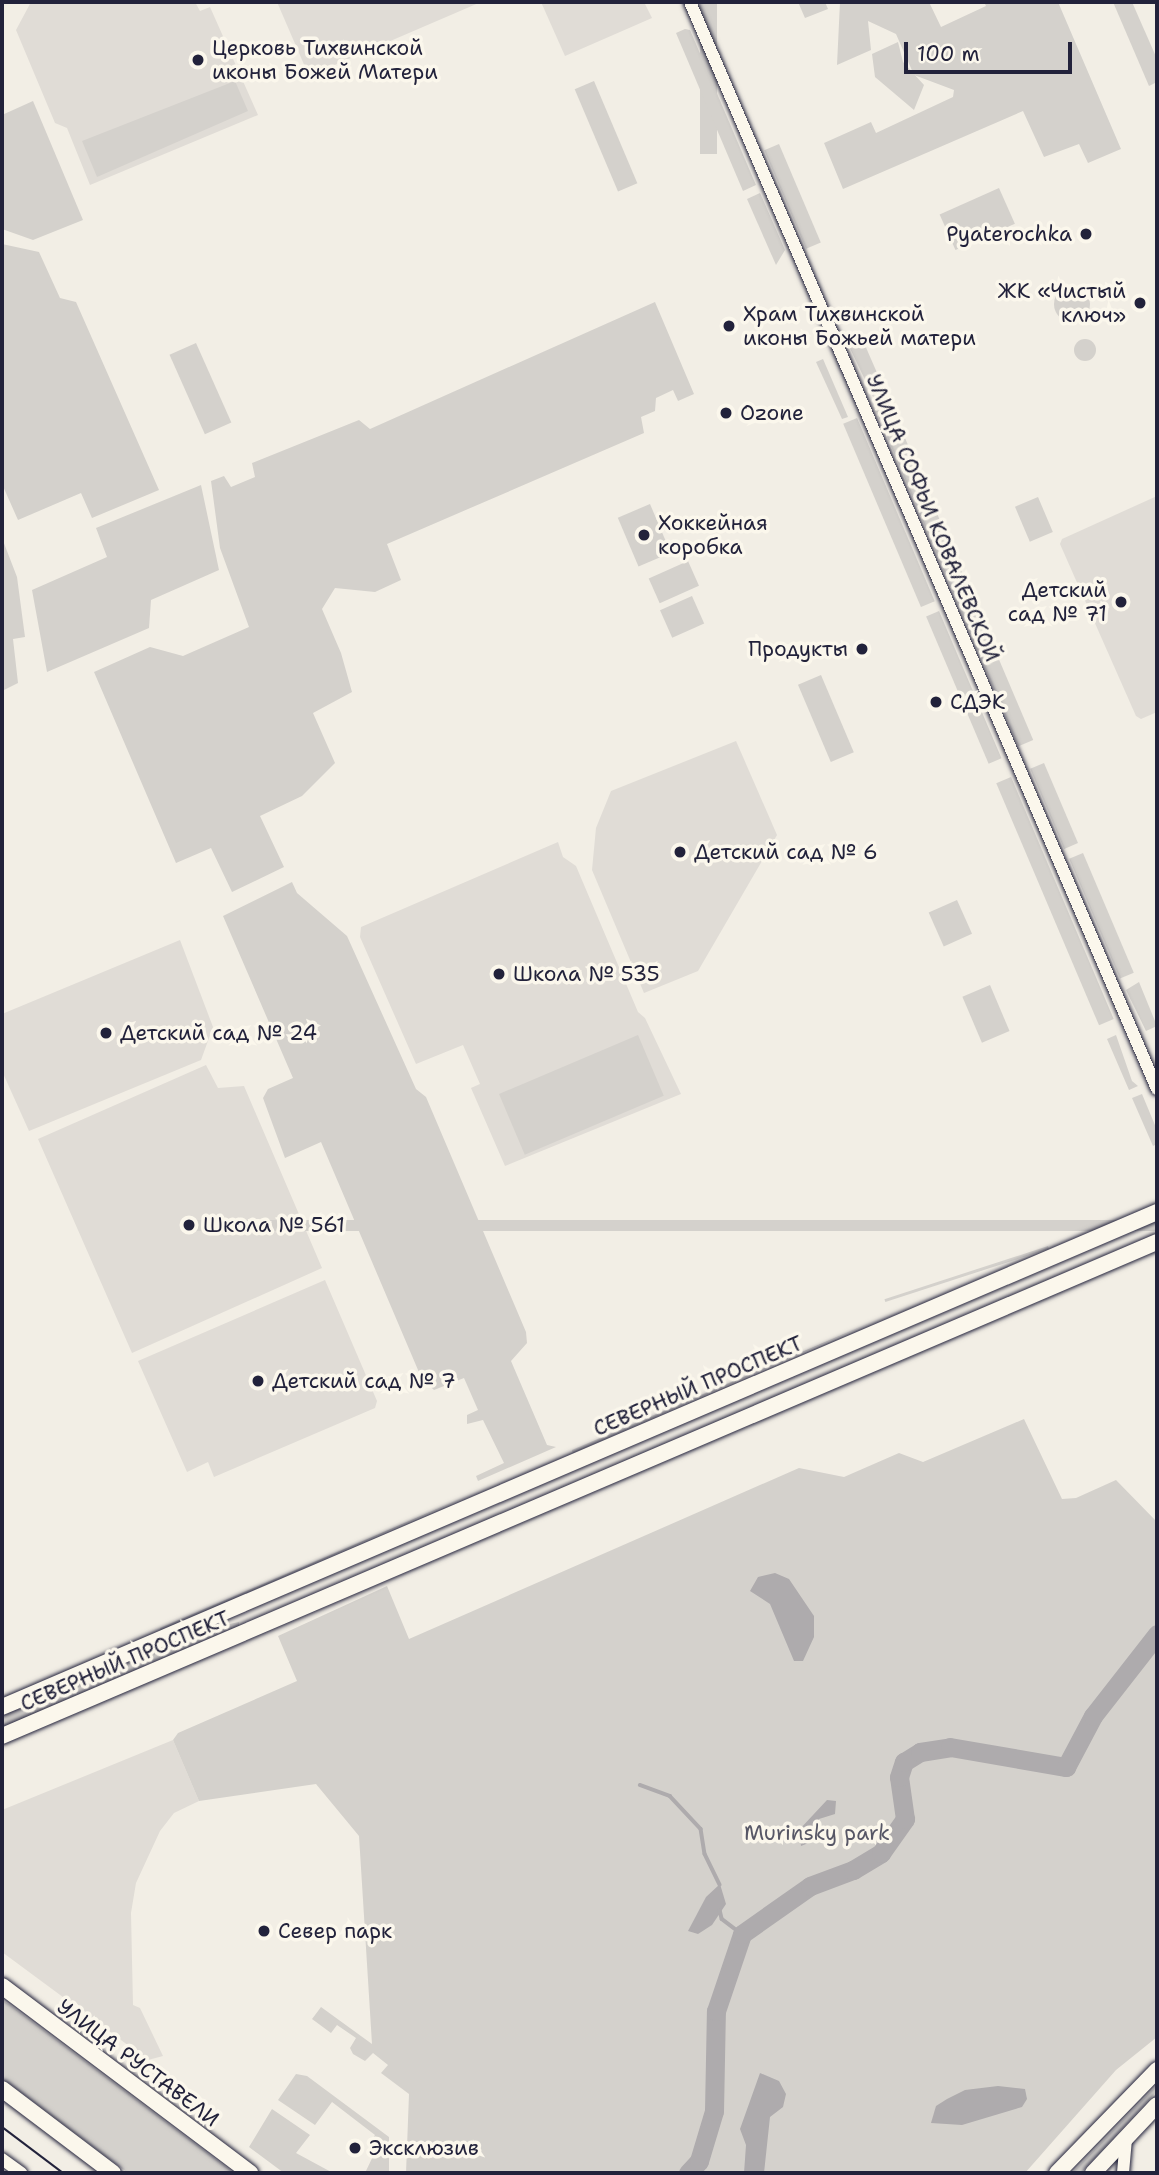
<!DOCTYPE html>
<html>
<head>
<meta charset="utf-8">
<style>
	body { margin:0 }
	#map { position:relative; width:1159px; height:2175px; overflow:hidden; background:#f2eee5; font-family:"Shantell Sans",sans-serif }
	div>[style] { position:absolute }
	.built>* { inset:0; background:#e0dcd6 }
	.green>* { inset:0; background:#d4d1cc; transform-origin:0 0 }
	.round { border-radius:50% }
	.water>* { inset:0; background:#aeabad }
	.stream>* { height:3.5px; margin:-1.75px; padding:0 1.75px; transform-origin:1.75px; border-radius:1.75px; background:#aeabad }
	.river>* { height:19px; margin:-9.5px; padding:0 9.5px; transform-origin:9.5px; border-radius:9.5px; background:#aeabad }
	.roads { filter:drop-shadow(0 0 2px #22223b) drop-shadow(0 0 2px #22223b) }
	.minor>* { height:12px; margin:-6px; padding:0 6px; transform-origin:6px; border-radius:6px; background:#fbf7ec }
	.major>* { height:16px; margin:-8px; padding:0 8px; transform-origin:8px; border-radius:8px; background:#fbf7ec }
	.tram>* { height:2px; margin:-1px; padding:0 1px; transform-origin:1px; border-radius:1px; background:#22223b }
	.dots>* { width:19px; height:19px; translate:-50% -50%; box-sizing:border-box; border:4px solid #fbf7ec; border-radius:50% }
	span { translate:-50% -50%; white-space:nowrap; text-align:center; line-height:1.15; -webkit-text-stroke:7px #fbf7ec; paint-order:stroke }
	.poi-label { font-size:21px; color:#22223b }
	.left { translate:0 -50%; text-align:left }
	.right { translate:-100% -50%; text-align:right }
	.street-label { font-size:21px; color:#22223b }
	.park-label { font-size:21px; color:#575766 }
	.frame { position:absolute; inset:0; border:4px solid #22223b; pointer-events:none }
	.scale { position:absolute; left:904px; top:42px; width:168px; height:32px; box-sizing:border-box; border:4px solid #22223b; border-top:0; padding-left:9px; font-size:21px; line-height:24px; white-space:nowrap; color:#22223b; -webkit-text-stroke:5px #fbf7ec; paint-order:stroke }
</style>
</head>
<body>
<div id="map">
	<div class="built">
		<div style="clip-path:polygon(31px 2px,195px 2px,200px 11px,210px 7px,258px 115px,90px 185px,67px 128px,55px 123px,16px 30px)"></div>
		<div style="clip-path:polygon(277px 2px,481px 2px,309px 76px)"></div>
		<div style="clip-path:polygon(541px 2px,644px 2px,652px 18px,565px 56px)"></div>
		<div style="clip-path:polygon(1157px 496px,1157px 712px,1141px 719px,1136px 716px,1060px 544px,1062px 539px)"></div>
		<div style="clip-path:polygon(736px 741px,777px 835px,698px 971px,644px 993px,592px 870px,596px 828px,611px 791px)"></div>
		<div style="clip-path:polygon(558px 842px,563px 857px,576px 866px,638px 1012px,645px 1018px,681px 1094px,505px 1166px,471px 1088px,480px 1084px,463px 1045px,416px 1064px,360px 937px,361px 927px)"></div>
		<div style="clip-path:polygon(180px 940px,213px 1027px,201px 1060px,29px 1131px,2px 1071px,2px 1014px)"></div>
		<div style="clip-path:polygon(206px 1065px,218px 1088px,244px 1086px,322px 1268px,132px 1353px,38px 1139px)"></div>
		<div style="clip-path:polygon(325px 1280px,377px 1401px,375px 1408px,214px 1477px,208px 1462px,187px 1472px,138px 1361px)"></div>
		<div style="clip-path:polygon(173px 1740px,199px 1801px,174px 1813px,160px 1831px,136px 1883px,131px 1913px,133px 2005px,140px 2008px,163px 2056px,148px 2060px,2px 1952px,2px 1810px)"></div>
	</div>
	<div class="green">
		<div style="left:700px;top:2px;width:17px;height:152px"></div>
		<div style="clip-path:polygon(798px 2px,825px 2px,828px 9px,805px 18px)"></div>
		<div style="clip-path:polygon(840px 2px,929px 2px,941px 27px,986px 6px,984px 2px,1058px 2px,1121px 149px,1088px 163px,1079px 144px,1044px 157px,1023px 111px,843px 189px,824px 143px,871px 122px,876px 133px,953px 97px,954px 90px,914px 75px,896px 34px,868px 21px,871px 50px,837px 65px)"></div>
		<div style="clip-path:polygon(1113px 2px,1132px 2px,1157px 59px,1157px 82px,1149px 86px)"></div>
		<div style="clip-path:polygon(685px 29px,690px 30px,756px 185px,743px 191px,676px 33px)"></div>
		<div style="clip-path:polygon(898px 42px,903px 62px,924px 85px,914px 110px,875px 77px,872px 54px)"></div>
		<div style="clip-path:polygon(235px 81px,248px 111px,97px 177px,82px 141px)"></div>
		<div style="left:594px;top:81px;width:111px;height:21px;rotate:67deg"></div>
		<div style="clip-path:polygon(33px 101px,83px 220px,33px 240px,2px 229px,2px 115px)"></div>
		<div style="left:779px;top:144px;width:107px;height:16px;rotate:67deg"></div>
		<div style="left:999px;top:188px;width:39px;height:65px;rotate:66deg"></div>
		<div style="clip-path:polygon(760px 193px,785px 250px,776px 265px,747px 199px)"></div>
		<div style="clip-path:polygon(2px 244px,39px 252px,60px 298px,76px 302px,159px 490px,92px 518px,81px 493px,18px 520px,2px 484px)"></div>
		<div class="round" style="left:1054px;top:286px;width:36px;height:36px"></div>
		<div style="clip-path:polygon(655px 302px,694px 394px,678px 401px,673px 390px,656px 398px,655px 411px,641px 417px,644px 433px,387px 544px,401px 580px,375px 592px,335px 588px,322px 609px,341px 653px,352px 692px,313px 713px,335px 763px,302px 796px,260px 816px,284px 867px,232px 892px,211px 848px,176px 863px,94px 672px,150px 647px,183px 656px,249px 627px,220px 548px,211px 481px,224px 476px,231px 487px,255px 477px,252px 463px,359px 420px,370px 429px)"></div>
		<div style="clip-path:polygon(861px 336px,888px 398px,876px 403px,847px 342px)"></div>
		<div class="round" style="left:1074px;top:339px;width:22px;height:22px"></div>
		<div style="left:196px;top:343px;width:87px;height:29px;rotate:66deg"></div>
		<div style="clip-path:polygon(823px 359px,848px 417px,842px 419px,816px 362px)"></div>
		<div style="left:891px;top:405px;width:364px;height:16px;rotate:67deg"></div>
		<div style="left:857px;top:418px;width:199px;height:15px;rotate:67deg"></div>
		<div style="clip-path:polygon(201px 485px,219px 570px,151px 600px,149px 628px,47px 672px,32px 590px,107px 557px,96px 528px)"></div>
		<div style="left:1038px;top:497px;width:38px;height:25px;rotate:67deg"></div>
		<div style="left:650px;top:504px;width:53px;height:35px;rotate:67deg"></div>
		<div style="clip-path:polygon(2px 538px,17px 577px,25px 637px,13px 639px,18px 683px,2px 691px)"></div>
		<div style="left:688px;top:561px;width:27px;height:43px;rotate:66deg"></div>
		<div style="left:692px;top:596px;width:30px;height:35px;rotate:66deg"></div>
		<div style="left:939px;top:611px;width:160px;height:14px;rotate:67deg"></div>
		<div style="left:821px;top:675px;width:84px;height:25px;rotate:67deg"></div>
		<div style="left:1044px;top:763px;width:87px;height:15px;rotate:67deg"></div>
		<div style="left:1011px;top:777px;width:263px;height:16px;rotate:67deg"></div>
		<div style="left:1083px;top:853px;width:130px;height:15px;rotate:67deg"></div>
		<div style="clip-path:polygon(292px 882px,297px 893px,347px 936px,416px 1089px,426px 1097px,526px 1332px,527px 1343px,511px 1361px,547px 1445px,556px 1447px,478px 1481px,476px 1476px,504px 1463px,483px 1420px,467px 1424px,467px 1415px,478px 1410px,464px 1378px,434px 1390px,421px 1377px,321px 1142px,285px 1158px,263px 1098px,268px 1089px,293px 1078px,223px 916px)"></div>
		<div style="left:957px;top:900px;width:37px;height:31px;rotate:66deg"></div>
		<div style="clip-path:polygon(1139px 982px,1157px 1026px,1146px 1031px,1126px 990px)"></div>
		<div style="left:990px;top:985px;width:50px;height:30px;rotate:67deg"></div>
		<div style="left:638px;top:1035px;width:66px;height:151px;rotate:67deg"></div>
		<div style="clip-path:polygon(1116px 1035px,1132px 1081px,1138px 1086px,1129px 1090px,1107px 1039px)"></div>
		<div style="clip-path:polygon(1142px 1094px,1157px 1130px,1157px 1144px,1153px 1146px,1132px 1098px)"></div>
		<div style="left:1157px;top:1220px;width:11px;height:968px;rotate:90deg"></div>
		<div style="left:1048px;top:1246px;width:3px;height:172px;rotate:72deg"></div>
		<div style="clip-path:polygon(879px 1319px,573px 1453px,572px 1451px,572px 1450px)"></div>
		<div style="clip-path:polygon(1024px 1419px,1062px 1499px,1076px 1498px,1116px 1480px,1157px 1522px,1157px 2037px,1116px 2070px,1025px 2173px,406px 2173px,409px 2094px,381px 2073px,388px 2065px,373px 2053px,365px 2061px,353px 2054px,350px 2048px,356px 2038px,337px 2025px,331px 2033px,312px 2019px,321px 2007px,372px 2044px,359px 1836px,316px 1784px,199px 1801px,173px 1740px,178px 1733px,297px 1681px,278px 1636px,387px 1586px,409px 1639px,799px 1468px,844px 1477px,899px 1453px,923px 1462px)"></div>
		<div style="clip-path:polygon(472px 1494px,161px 1631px,160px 1628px)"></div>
		<div style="clip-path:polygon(239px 1622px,239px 1626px,153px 1663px,149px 1654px,206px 1629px)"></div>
		<div style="clip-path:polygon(142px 1657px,146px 1666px,2px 1728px,2px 1713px)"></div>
		<div style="clip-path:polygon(2px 2000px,10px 2005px,234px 2173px,128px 2173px,2px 2078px)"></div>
		<div style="clip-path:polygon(296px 2074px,307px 2076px,389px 2137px,389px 2173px,365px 2173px,376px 2150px,369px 2144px,375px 2135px,332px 2102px,315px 2125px,278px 2100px)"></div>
		<div style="clip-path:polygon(1157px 2085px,1157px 2091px,1081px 2173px,1072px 2173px)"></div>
		<div style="clip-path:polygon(272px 2109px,310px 2135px,296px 2153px,333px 2173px,284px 2173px,249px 2147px)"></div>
	</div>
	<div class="water">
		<div style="clip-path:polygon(775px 1573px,789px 1579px,814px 1616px,814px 1637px,803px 1661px,794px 1661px,770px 1604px,750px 1591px,758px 1577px)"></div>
		<div style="clip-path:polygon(827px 1800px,836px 1801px,835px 1814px,819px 1819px,811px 1842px,801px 1846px,799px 1830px)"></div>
		<div style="clip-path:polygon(720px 1884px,726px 1904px,712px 1925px,698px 1934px,688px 1931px,706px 1897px)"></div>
		<div style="clip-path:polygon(760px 2073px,779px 2081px,786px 2094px,783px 2107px,770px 2117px,764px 2173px,744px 2173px,746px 2145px,740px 2129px)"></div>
		<div style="clip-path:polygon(998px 2086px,1025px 2089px,1027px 2099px,1022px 2107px,962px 2125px,931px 2123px,936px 2106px,947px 2099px,965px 2090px)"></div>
	</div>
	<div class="stream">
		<div style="left:640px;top:1785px;width:32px;rotate:20deg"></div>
		<div style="left:670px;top:1796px;width:45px;rotate:46.8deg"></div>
		<div style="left:701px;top:1829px;width:25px;rotate:81deg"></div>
		<div style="left:705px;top:1854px;width:34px;rotate:64deg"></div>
		<div style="left:720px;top:1910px;width:9px;rotate:77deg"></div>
		<div style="left:722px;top:1919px;width:25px;rotate:37deg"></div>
	</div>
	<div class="river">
		<div style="left:688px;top:2173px;width:16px;rotate:-47deg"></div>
		<div style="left:699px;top:2161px;width:52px;rotate:-73.3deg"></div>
		<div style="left:714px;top:2111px;width:100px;rotate:-88.9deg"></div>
		<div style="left:716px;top:2011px;width:81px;rotate:-71.3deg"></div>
		<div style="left:742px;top:1934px;width:83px;rotate:-35.2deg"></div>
		<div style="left:810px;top:1886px;width:46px;rotate:-20.4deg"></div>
		<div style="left:853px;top:1870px;width:33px;rotate:-31deg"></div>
		<div style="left:881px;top:1853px;width:42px;rotate:-54.8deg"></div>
		<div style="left:905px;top:1819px;width:42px;rotate:-98.1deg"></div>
		<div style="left:899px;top:1777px;width:16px;rotate:-72deg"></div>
		<div style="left:904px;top:1762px;width:19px;rotate:-32deg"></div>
		<div style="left:920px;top:1752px;width:30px;rotate:-9deg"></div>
		<div style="left:950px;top:1747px;width:118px;rotate:9.8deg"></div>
		<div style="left:1066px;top:1767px;width:58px;rotate:-62.1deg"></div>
		<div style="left:1093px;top:1716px;width:104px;rotate:-52deg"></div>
	</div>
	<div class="roads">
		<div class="minor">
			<div style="left:690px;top:2px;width:1183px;rotate:66.75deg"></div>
			<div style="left:2px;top:2159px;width:24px;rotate:36deg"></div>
			<div style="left:1123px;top:2173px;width:37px;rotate:-85deg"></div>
		</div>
		<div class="major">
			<div style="left:2px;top:1707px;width:1257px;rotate:-23.2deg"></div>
			<div style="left:2px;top:1736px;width:1256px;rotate:-23.16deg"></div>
			<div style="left:2px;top:1986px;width:311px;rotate:37deg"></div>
			<div style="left:2px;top:2089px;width:139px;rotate:37.1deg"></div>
			<div style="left:1057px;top:2173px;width:144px;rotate:-45.8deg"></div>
			<div style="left:1093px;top:2173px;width:93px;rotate:-46.7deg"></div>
		</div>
	</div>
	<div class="tram">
		<div style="left:2px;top:2127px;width:76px;rotate:37deg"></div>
	</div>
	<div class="dots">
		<div style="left:198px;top:60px;background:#22223b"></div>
		<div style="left:1086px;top:234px;background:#22223b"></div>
		<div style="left:1140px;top:303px;background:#22223b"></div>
		<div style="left:729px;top:326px;background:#22223b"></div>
		<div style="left:726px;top:413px;background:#22223b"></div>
		<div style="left:644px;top:535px;background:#22223b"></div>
		<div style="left:1121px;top:602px;background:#22223b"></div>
		<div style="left:862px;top:649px;background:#22223b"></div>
		<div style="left:936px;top:702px;background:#22223b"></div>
		<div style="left:680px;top:852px;background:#22223b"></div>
		<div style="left:499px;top:974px;background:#22223b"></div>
		<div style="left:106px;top:1033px;background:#22223b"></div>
		<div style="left:189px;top:1225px;background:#22223b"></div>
		<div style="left:258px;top:1381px;background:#22223b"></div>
		<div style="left:264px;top:1931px;background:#22223b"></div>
		<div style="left:355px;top:2148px;background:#22223b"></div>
	</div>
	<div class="poi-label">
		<span class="left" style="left:212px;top:60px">Церковь Тихвинской<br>иконы Божей Матери</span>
		<span class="right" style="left:1072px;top:234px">Pyaterochka</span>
		<span class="right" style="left:1126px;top:303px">ЖК «Чистый<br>ключ»</span>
		<span class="left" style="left:743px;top:326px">Храм Тихвинской<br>иконы Божьей матери</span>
		<span class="left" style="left:740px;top:413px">Ozone</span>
		<span class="left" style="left:658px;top:535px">Хоккейная<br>коробка</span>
		<span class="right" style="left:1107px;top:602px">Детский<br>сад № 71</span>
		<span class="right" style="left:848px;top:649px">Продукты</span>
		<span class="left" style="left:950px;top:702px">СДЭК</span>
		<span class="left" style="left:694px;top:852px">Детский сад № 6</span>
		<span class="left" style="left:513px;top:974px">Школа № 535</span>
		<span class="left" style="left:120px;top:1033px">Детский сад № 24</span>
		<span class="left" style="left:203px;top:1225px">Школа № 561</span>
		<span class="left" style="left:272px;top:1381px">Детский сад № 7</span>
		<span class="left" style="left:278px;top:1931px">Север парк</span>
		<span class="left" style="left:369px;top:2148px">Эксклюзив</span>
	</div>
	<div class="street-label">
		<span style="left:933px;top:518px;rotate:67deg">УЛИЦА СОФЬИ КОВАЛЕВСКОЙ</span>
		<span style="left:698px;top:1386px;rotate:-23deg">СЕВЕРНЫЙ ПРОСПЕКТ</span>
		<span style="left:125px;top:1661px;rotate:-23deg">СЕВЕРНЫЙ ПРОСПЕКТ</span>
		<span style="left:138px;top:2063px;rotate:37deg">УЛИЦА РУСТАВЕЛИ</span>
	</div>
	<div class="park-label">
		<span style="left:817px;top:1833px">Murinsky park</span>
	</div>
	<div class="frame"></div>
	<div class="scale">100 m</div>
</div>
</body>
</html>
